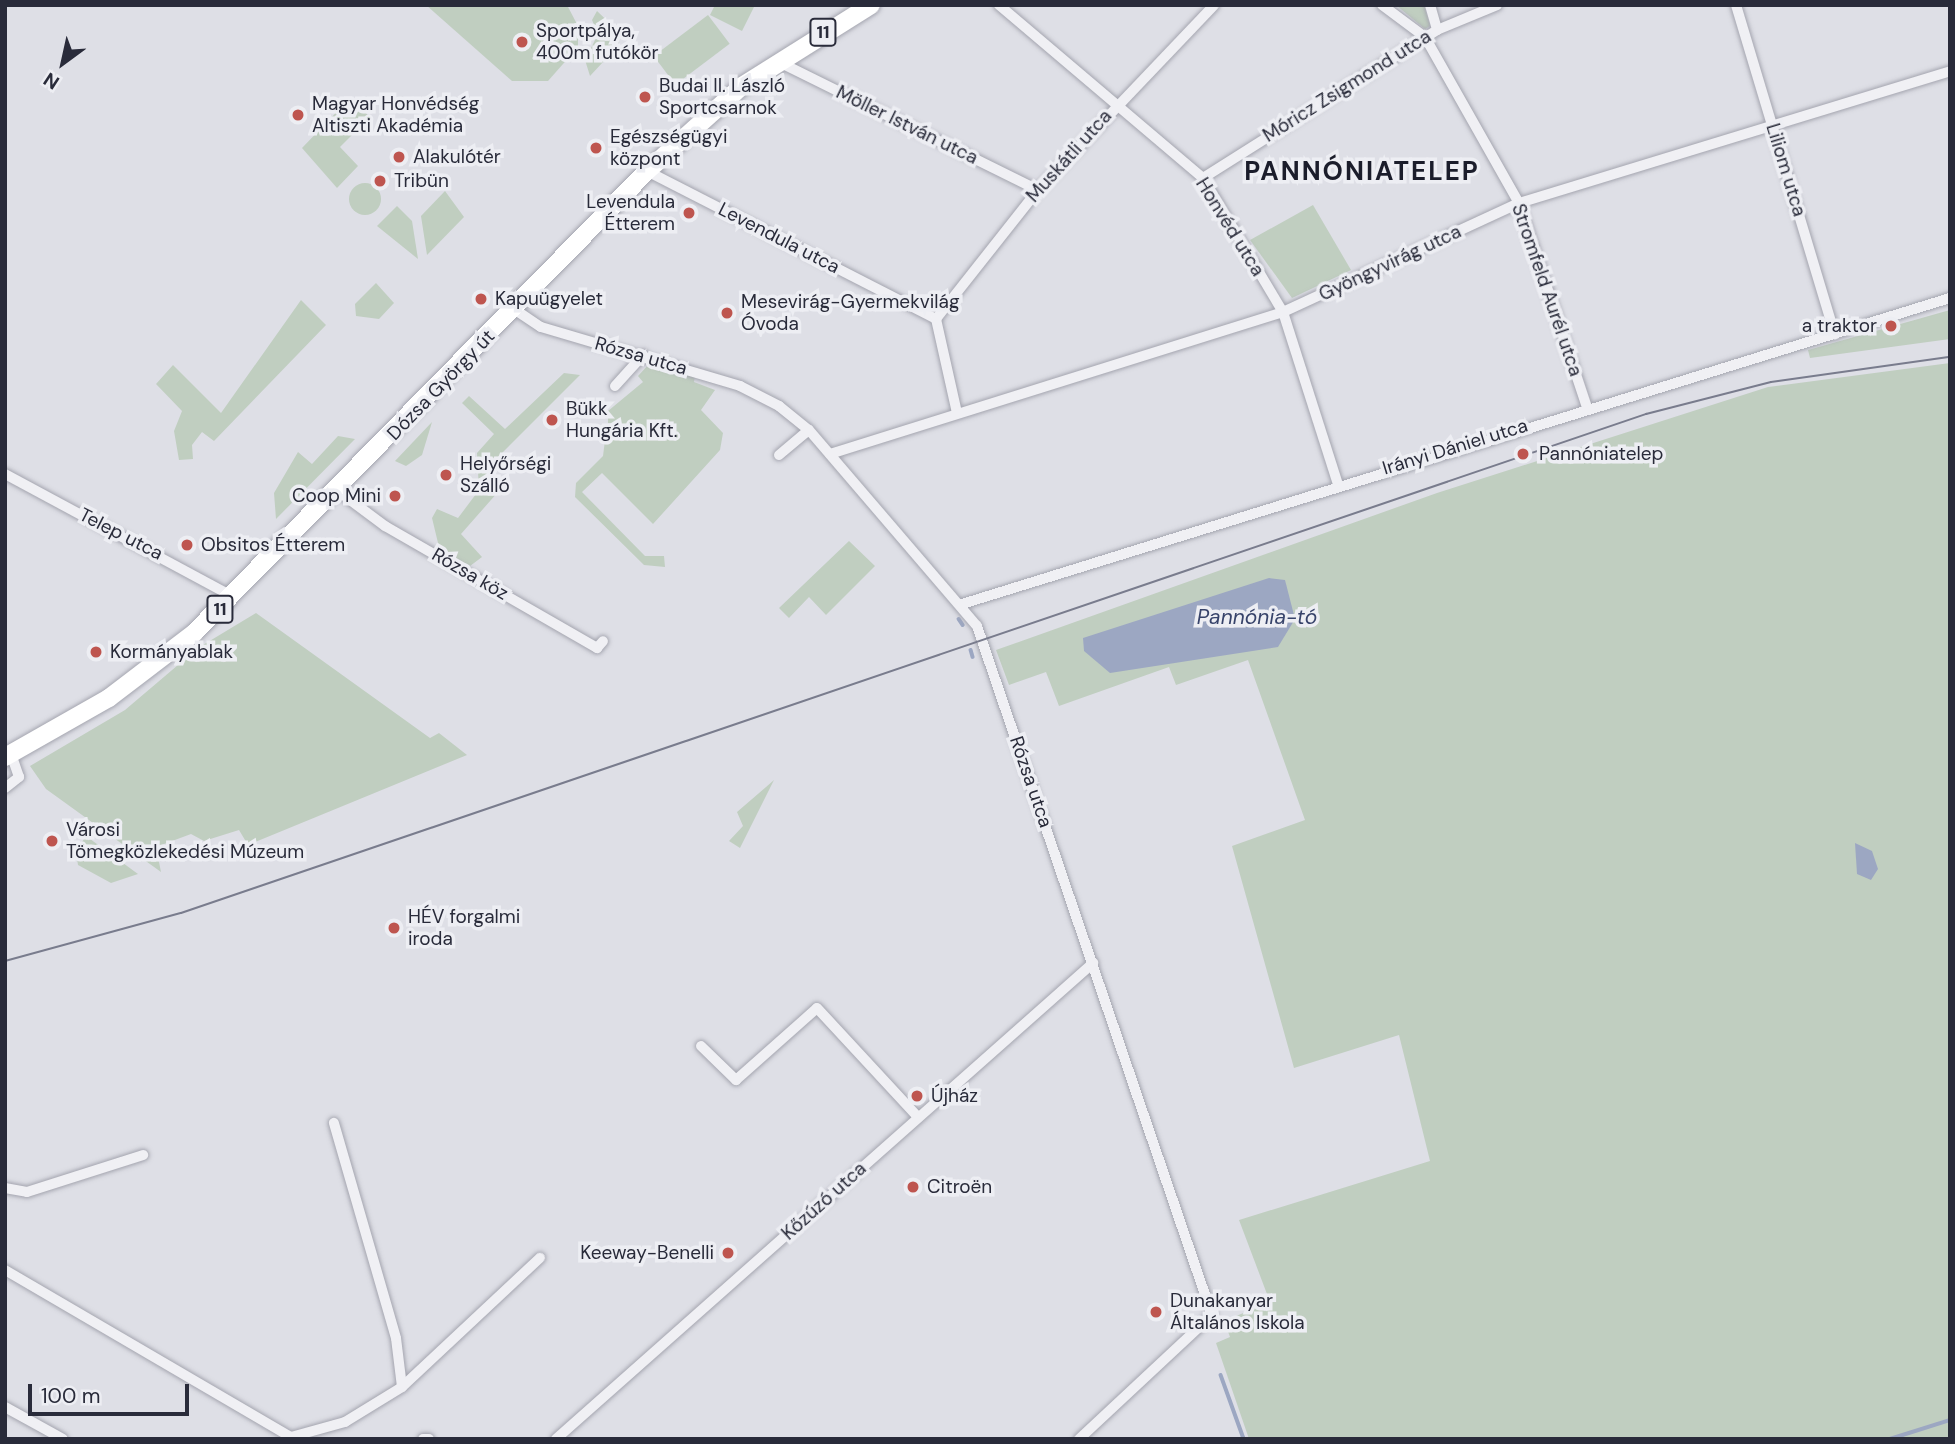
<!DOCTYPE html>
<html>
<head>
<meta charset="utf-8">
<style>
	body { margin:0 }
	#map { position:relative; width:1955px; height:1444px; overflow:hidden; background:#dedfe6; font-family:"DM Sans",sans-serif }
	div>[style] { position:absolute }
	.green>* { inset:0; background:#c0cec0; transform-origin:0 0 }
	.round { border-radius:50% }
	.water>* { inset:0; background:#9ca7c2 }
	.stream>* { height:3.5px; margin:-1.75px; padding:0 1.75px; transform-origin:1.75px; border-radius:1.75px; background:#9ca7c2 }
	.roads { filter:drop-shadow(0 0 2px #a4a5af) drop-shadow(0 0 2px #a4a5af) }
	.minor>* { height:10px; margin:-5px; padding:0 5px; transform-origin:5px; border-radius:5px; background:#f0f0f4 }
	.primary>* { height:18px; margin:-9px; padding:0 9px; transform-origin:9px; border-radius:9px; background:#fff }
	.tram>* { height:2px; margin:-1px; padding:0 1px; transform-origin:1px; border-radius:1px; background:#797c8d }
	.dots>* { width:19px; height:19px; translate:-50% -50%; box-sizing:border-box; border:4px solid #edeef3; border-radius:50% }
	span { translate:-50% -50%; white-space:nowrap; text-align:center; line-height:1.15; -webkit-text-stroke:7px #edeef3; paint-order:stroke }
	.shield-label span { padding:2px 5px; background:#edeef3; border:2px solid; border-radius:5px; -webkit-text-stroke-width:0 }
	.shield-label { font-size:18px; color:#292b3a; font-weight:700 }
	.poi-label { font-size:19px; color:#292b3a }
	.left { translate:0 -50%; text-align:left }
	.right { translate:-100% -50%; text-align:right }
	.street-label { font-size:19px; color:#292b3a }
	.water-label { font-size:21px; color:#37436a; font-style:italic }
	.district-label { font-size:26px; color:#1b1d2b; font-weight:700; letter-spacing:2px }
	.frame { position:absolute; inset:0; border:7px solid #292b3a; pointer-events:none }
	.north { position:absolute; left:28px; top:28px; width:70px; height:70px; -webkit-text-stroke:5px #edeef3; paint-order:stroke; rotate:213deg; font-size:19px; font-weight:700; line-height:28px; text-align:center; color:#292b3a }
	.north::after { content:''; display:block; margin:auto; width:24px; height:32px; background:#292b3a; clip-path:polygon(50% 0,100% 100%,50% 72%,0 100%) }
	.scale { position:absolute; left:28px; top:1384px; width:161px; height:32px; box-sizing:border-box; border:4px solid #292b3a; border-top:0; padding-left:9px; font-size:21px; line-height:24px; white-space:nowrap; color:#292b3a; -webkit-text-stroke:5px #edeef3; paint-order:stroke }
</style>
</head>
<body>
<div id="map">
	<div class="green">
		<div style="clip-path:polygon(426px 5px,567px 5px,578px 26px,578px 47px,548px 81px,512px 81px)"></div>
		<div style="clip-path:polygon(715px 5px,755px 5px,742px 31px,710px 15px)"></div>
		<div style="clip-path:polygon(1396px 5px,1424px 5px,1430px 26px,1425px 29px)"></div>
		<div style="clip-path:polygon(597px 11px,620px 33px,618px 46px,590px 76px,585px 60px,598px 34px,592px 20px)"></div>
		<div style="left:708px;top:15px;width:36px;height:68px;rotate:53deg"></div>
		<div style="clip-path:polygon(350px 98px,370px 117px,340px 147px,358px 166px,337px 188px,302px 148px)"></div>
		<div class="round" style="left:349px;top:183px;width:32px;height:32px"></div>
		<div style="clip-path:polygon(445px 191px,464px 217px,427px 255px,421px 216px)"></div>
		<div style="clip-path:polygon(1313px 205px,1351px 270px,1292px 298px,1250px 240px)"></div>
		<div style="clip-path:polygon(397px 206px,412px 221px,418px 259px,377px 226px)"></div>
		<div style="clip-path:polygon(376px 283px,394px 303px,379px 319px,356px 316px,355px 304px)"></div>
		<div style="clip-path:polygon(301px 300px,326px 325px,214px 441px,202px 432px,192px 445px,193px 459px,179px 460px,174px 431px,182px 411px,156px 384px,173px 365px,221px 413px)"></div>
		<div style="clip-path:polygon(1950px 310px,1950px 339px,1810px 358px,1808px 350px)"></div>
		<div style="clip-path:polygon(650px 363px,695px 376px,694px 382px,715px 390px,701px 410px,723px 433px,720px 450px,653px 524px,602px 473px,582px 492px,645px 556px,664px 556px,665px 567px,644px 565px,575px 497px,576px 483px,603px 456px,605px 440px,614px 440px,616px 424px,608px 423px,608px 411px,643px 382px,638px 376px)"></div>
		<div style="clip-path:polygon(1950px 363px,1950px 1439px,1249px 1439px,1216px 1343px,1230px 1337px,1224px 1321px,1270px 1302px,1239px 1220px,1430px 1161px,1399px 1035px,1294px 1068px,1232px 846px,1305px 820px,1248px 660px,1176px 685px,1169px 667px,1059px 706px,1046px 672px,1009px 685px,996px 650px,1437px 493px,1768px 387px)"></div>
		<div style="clip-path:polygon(564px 373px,580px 375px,496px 459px,492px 469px,498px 492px,461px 534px,482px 557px,470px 566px,451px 559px,438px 543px,432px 518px,437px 509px,458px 518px,479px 490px,477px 453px,494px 434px,462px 403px,469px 396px,505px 429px)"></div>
		<div style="clip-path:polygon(432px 422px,422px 455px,406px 466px,395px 461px)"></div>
		<div style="clip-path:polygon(338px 436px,355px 439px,276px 519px,274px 493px,298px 452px,312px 464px)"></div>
		<div style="clip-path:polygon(849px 541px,875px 566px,826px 615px,809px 597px,789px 618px,779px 608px)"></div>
		<div style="clip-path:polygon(256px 613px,430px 738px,439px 733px,467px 755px,248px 845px,239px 830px,204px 841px,191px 834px,156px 847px,161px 872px,46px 789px,30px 766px,125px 710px,198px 648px)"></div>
		<div style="clip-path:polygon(774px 780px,740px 848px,729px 841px,743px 826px,737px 812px)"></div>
		<div style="clip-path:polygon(86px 836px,138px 874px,111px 883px,78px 865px,76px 851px)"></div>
	</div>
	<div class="water">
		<div style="clip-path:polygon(1269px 578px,1285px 580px,1295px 619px,1278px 647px,1110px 673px,1084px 651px,1083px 638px)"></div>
		<div style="clip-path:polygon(1855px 843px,1872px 851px,1878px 869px,1871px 880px,1857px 874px)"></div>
	</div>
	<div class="stream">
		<div style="left:959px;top:619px;width:7px;rotate:56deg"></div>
		<div style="left:971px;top:650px;width:7px;rotate:74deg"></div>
		<div style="left:1221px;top:1375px;width:68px;rotate:70.2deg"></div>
		<div style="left:1890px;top:1439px;width:63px;rotate:-17.6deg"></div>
	</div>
	<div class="roads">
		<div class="minor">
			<div style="left:999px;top:5px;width:267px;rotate:40.3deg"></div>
			<div style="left:1203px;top:178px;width:156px;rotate:59.2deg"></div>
			<div style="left:1283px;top:312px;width:181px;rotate:72.3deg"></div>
			<div style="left:1382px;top:5px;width:54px;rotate:36.7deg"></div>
			<div style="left:1425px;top:37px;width:191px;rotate:60.5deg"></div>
			<div style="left:1519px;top:203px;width:216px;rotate:71.6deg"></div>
			<div style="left:1430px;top:5px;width:26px;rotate:74deg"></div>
			<div style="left:1736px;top:5px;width:344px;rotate:73.3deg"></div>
			<div style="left:777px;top:61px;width:291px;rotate:26.3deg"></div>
			<div style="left:647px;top:171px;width:325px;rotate:27.1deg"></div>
			<div style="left:936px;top:319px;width:96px;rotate:77.4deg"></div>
			<div style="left:1203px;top:178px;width:277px;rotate:-32.3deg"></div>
			<div style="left:1437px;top:30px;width:65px;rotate:-22.6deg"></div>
			<div style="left:514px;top:309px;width:32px;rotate:34deg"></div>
			<div style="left:541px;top:327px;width:208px;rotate:16.5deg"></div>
			<div style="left:740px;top:386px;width:44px;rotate:27.1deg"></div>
			<div style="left:779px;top:406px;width:38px;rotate:39deg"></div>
			<div style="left:809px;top:430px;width:258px;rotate:49.4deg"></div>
			<div style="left:977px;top:626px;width:728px;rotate:71.17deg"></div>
			<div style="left:1212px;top:1315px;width:182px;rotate:137deg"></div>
			<div style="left:936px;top:319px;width:164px;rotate:-51.7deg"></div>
			<div style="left:1038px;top:190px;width:255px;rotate:-46.4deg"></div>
			<div style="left:615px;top:386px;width:42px;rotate:-47.9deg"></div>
			<div style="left:830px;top:454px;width:475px;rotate:-17.4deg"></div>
			<div style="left:1283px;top:312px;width:260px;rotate:-24.8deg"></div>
			<div style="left:1519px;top:203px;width:451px;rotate:-17deg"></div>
			<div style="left:779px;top:455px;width:39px;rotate:-40deg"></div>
			<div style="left:5px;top:474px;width:259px;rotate:28.3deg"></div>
			<div style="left:338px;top:491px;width:59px;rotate:36.7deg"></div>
			<div style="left:385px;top:526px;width:245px;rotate:29.9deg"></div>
			<div style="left:597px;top:648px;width:9px;rotate:-49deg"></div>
			<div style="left:962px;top:604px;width:1034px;rotate:-17.21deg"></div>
			<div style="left:5px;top:788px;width:18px;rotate:-38deg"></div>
			<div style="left:19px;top:777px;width:24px;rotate:-109deg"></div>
			<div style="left:701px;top:1046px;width:49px;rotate:44.2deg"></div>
			<div style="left:736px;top:1080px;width:108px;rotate:-41.6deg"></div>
			<div style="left:817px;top:1008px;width:149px;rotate:47.2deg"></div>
			<div style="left:5px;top:1188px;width:22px;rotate:10deg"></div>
			<div style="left:27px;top:1192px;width:122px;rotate:-17.7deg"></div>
			<div style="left:5px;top:1270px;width:331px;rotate:30.3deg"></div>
			<div style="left:402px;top:1387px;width:189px;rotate:-43.1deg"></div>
			<div style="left:5px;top:1407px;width:66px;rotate:28.9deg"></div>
			<div style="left:291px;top:1437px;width:56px;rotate:-15.5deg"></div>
			<div style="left:345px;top:1422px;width:67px;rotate:-31.6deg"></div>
			<div style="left:402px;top:1387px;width:49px;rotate:-97deg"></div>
			<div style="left:396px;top:1338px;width:224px;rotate:-106.1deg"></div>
			<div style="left:423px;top:1439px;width:6px"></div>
			<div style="left:556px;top:1439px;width:718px;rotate:-41.55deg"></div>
		</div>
		<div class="primary">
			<div style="left:5px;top:757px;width:120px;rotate:-29.6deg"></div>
			<div style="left:109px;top:698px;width:107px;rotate:-37.4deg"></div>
			<div style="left:194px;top:633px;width:647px;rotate:-45.56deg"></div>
			<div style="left:647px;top:171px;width:127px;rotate:-41.8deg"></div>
			<div style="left:742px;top:86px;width:152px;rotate:-32.1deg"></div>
		</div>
	</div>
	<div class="tram">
		<div style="left:5px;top:961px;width:182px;rotate:-15.3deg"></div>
		<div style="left:181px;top:913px;width:1548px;rotate:-18.81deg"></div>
		<div style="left:1646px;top:414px;width:129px;rotate:-14.4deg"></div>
		<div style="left:1771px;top:382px;width:181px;rotate:-8deg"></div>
	</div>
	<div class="dots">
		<div style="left:522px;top:42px;background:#be554f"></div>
		<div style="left:645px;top:97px;background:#be554f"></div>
		<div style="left:298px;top:115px;background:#be554f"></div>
		<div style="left:596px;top:148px;background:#be554f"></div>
		<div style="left:399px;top:157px;background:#be554f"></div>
		<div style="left:380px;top:181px;background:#be554f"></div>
		<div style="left:689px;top:213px;background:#be554f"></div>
		<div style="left:481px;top:299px;background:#be554f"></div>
		<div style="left:727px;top:313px;background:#be554f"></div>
		<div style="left:1891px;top:326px;background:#be554f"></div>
		<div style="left:552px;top:420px;background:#be554f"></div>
		<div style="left:1523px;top:454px;background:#be554f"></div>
		<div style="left:446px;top:475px;background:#be554f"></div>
		<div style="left:395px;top:496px;background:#be554f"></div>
		<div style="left:187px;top:545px;background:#be554f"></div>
		<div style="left:96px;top:652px;background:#be554f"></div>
		<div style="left:52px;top:841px;background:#be554f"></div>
		<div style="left:394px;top:928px;background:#be554f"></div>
		<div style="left:917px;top:1096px;background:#be554f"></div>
		<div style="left:913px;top:1187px;background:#be554f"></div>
		<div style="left:728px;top:1253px;background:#be554f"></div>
		<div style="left:1156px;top:1312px;background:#be554f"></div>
	</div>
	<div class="shield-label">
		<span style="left:823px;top:32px">11</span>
		<span style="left:220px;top:609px">11</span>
	</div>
	<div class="poi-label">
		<span class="left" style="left:536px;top:42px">Sportpálya,<br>400m futókör</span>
		<span class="left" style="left:659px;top:97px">Budai II. László<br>Sportcsarnok</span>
		<span class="left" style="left:312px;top:115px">Magyar Honvédség<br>Altiszti Akadémia</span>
		<span class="left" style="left:610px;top:148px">Egészségügyi<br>központ</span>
		<span class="left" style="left:413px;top:157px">Alakulótér</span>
		<span class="left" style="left:394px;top:181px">Tribün</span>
		<span class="right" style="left:675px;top:213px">Levendula<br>Étterem</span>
		<span class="left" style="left:495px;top:299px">Kapuügyelet</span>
		<span class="left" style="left:741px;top:313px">Mesevirág-Gyermekvilág<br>Óvoda</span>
		<span class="right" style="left:1877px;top:326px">a traktor</span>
		<span class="left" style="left:566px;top:420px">Bükk<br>Hungária Kft.</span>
		<span class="left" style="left:1539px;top:454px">Pannóniatelep</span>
		<span class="left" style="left:460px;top:475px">Helyőrségi<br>Szálló</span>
		<span class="right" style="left:381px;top:496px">Coop Mini</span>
		<span class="left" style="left:201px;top:545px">Obsitos Étterem</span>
		<span class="left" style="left:110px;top:652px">Kormányablak</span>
		<span class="left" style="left:66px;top:841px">Városi<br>Tömegközlekedési Múzeum</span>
		<span class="left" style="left:408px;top:928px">HÉV forgalmi<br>iroda</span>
		<span class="left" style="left:931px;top:1096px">Újház</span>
		<span class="left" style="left:927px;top:1187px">Citroën</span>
		<span class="right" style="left:714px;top:1253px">Keeway-Benelli</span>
		<span class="left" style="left:1170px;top:1312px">Dunakanyar<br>Általános Iskola</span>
	</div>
	<div class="street-label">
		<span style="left:1347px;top:86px;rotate:-32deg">Móricz Zsigmond utca</span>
		<span style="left:907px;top:125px;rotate:26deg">Möller István utca</span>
		<span style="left:1069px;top:156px;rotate:-48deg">Muskátli utca</span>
		<span style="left:1786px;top:170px;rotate:73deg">Liliom utca</span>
		<span style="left:1230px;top:227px;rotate:58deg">Honvéd utca</span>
		<span style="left:779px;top:238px;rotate:27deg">Levendula utca</span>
		<span style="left:1390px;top:263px;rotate:-25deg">Gyöngyvirág utca</span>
		<span style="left:1547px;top:290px;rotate:71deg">Stromfeld Aurél utca</span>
		<span style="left:641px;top:356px;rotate:16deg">Rózsa utca</span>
		<span style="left:441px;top:385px;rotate:-46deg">Dózsa György út</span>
		<span style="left:1455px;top:447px;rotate:-17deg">Irányi Dániel utca</span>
		<span style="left:121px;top:534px;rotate:27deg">Telep utca</span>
		<span style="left:470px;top:574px;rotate:30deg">Rózsa köz</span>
		<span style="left:1031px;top:782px;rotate:71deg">Rózsa utca</span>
		<span style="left:824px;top:1201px;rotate:-42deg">Kőzúzó utca</span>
	</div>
	<div class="water-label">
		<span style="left:1257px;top:617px">Pannónia-tó</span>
	</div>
	<div class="district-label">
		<span style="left:1362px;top:172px">PANNÓNIATELEP</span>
	</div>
	<div class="frame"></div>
	<div class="north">N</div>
	<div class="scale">100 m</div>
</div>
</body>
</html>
